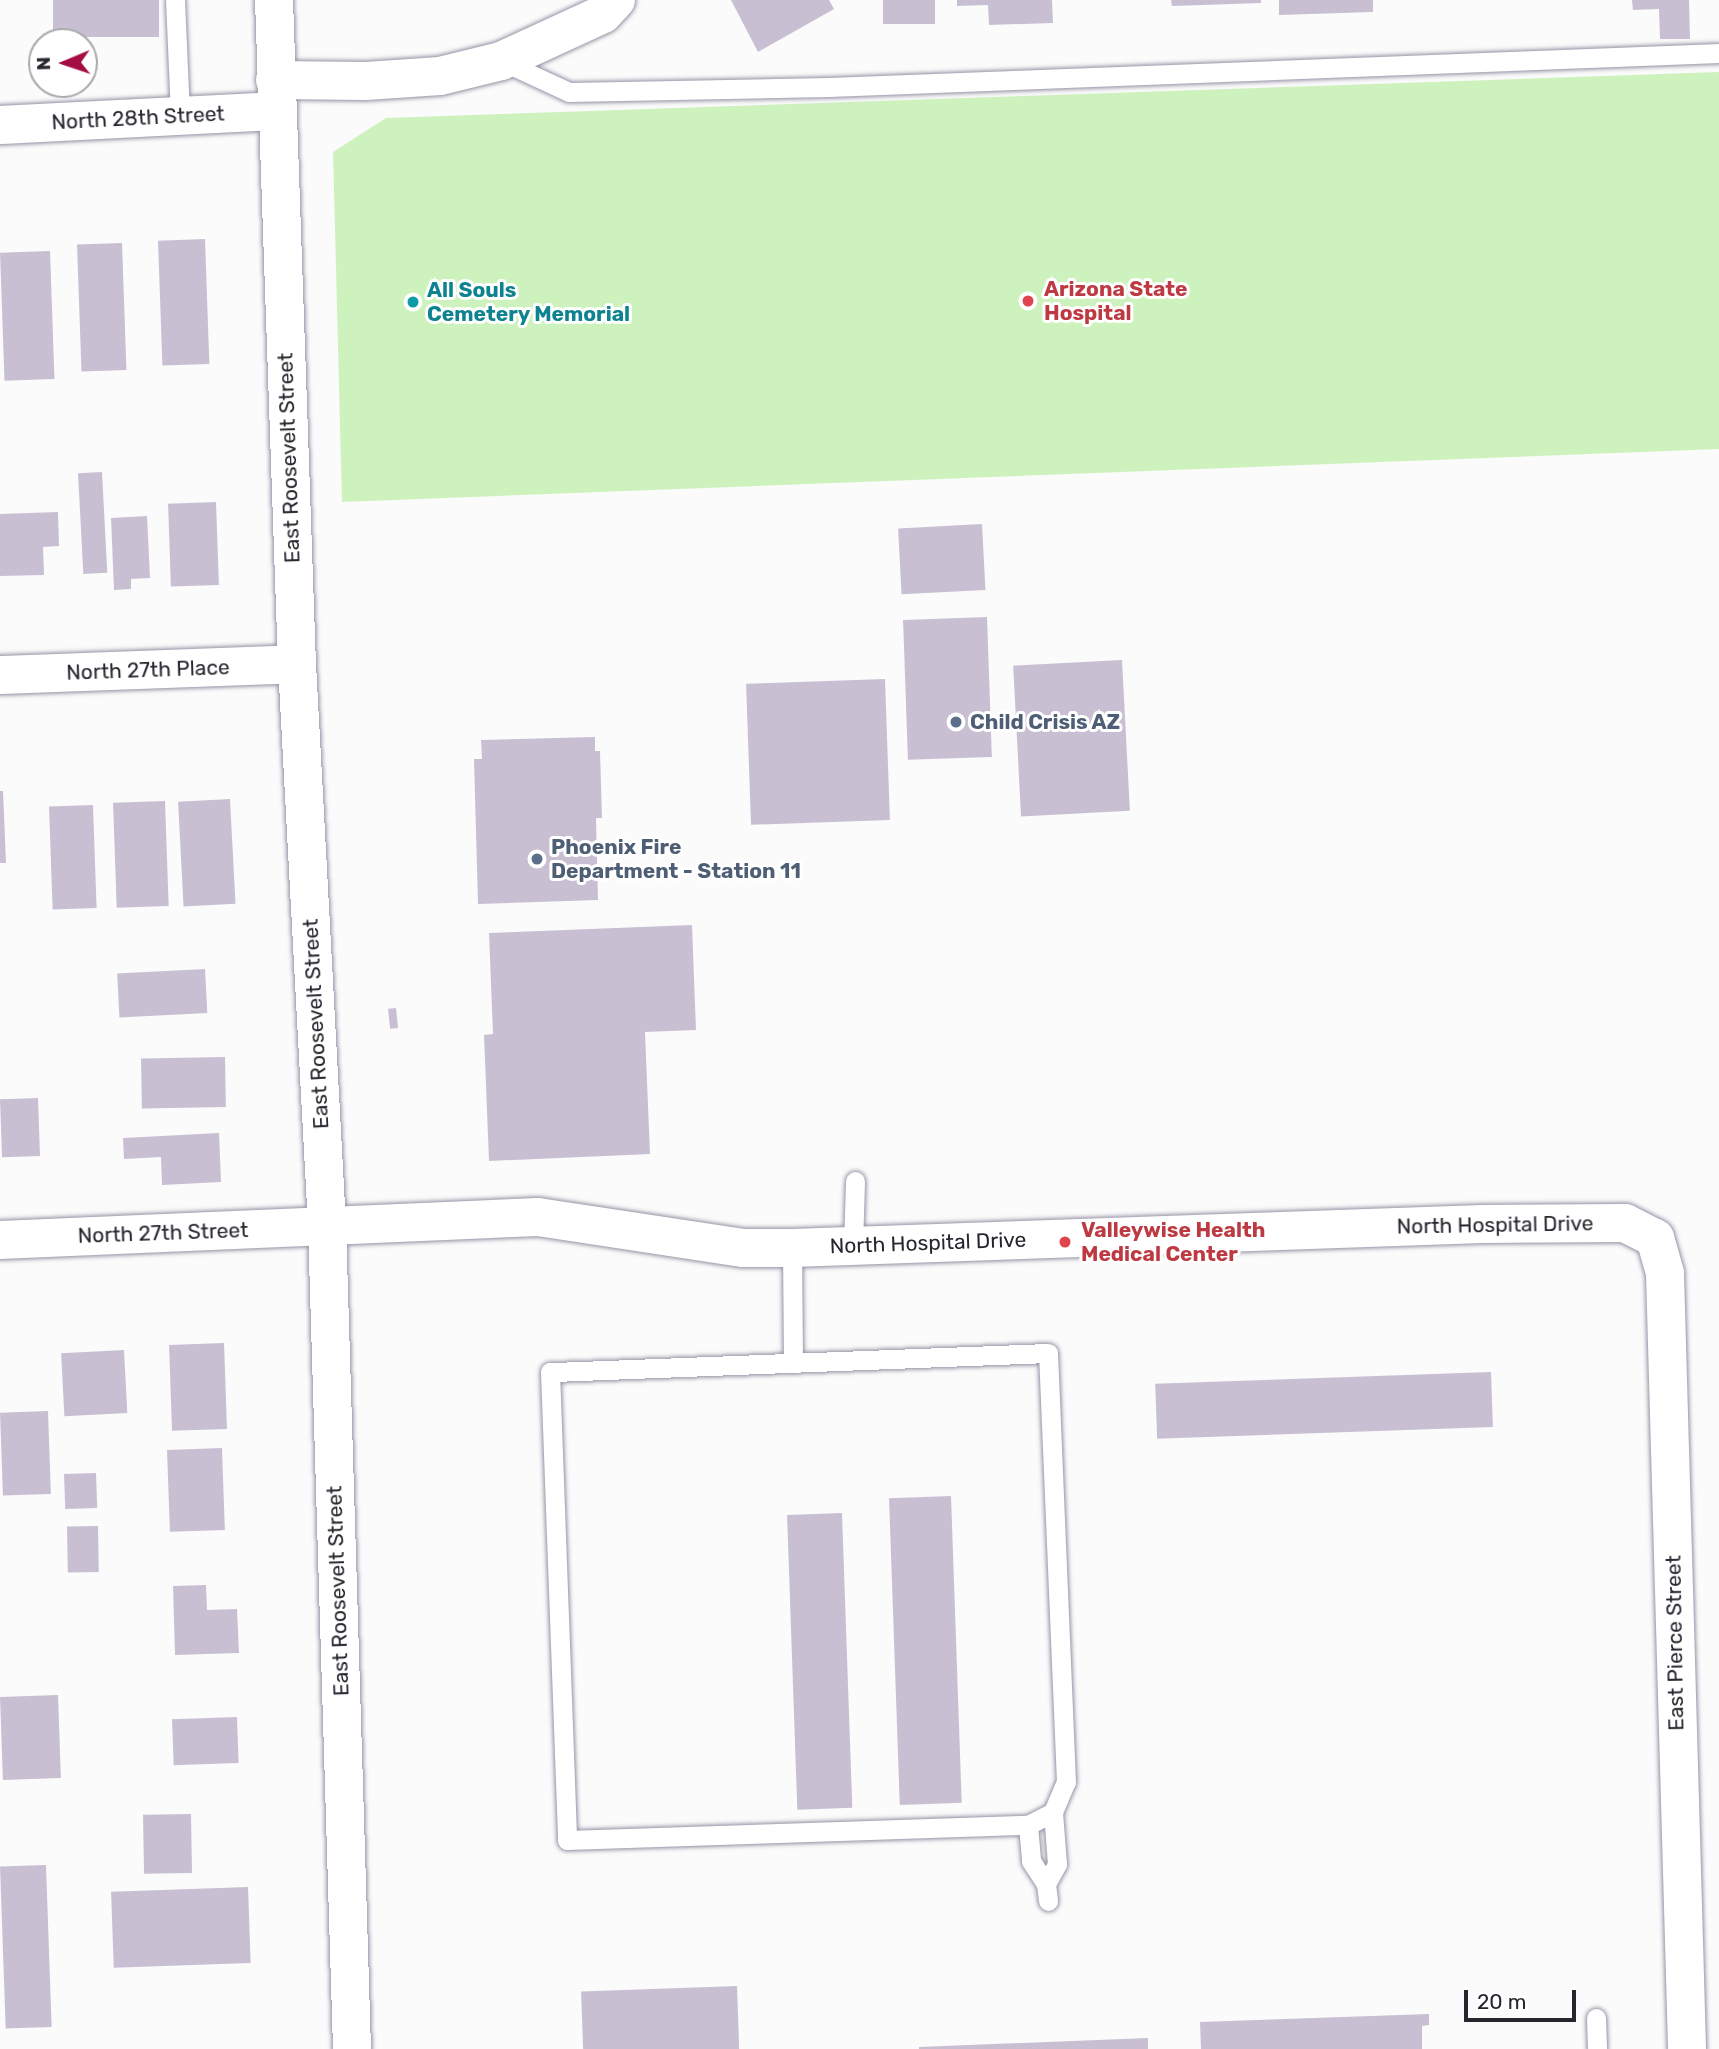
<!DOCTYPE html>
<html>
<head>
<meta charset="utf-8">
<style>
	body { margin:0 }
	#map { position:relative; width:1719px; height:2049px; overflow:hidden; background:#fbfbfb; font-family:Rubik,sans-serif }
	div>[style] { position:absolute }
	.green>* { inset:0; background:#cef2be }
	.building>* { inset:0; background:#c9bfd3; transform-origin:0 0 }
	.roads { filter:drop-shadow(0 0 2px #9893a7) drop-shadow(0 0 2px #9893a7) }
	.lane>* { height:19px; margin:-9.5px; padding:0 9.5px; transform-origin:9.5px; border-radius:9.5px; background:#fff }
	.street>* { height:38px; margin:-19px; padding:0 19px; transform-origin:19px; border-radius:19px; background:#fff }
	.secondary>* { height:38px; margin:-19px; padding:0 19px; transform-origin:19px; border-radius:19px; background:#fff }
	.dots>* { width:19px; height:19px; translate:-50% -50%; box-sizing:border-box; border:4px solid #fff; border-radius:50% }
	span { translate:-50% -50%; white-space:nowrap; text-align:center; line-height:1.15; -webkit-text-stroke:6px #fff; paint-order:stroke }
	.street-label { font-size:21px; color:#27252d }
	.health-label { font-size:21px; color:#be3a42; font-weight:700 }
	.left { translate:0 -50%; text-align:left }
	.culture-label { font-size:21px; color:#0d838f; font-weight:700 }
	.service-label { font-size:21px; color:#4e5e75; font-weight:700 }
	.north { position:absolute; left:28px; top:28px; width:70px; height:70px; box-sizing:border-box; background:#fff; border:2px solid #a9a8ab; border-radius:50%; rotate:268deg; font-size:19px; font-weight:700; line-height:28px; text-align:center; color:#27252d }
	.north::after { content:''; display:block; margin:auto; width:24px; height:32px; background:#a50c44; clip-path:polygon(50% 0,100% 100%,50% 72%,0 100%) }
	.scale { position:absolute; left:1464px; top:1990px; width:112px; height:32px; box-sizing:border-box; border:4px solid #27252d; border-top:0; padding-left:9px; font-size:21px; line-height:24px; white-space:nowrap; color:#27252d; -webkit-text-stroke:5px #fff; paint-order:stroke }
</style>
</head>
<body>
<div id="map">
	<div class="green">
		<div style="clip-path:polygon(1719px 72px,1719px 449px,342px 502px,333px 152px,386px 118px)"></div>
	</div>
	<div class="building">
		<div style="left:53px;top:0;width:106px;height:37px"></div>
		<div style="clip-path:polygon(731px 0,829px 0,834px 9px,758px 52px)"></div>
		<div style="left:883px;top:0;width:52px;height:24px"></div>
		<div style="clip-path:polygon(957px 0,1052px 0,1053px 23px,989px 25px,988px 5px,957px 6px)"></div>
		<div style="clip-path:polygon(1171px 0,1261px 0,1261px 3px,1172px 6px)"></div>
		<div style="clip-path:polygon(1279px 0,1373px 0,1373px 12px,1279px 15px)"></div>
		<div style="clip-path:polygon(1632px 0,1689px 0,1690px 39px,1660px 39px,1659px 9px,1633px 10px)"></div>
		<div style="left:205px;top:239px;width:125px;height:47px;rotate:88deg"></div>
		<div style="left:122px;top:243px;width:127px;height:45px;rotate:88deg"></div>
		<div style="left:50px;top:251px;width:128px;height:50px;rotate:88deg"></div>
		<div style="left:102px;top:472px;width:101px;height:24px;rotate:87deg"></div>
		<div style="left:216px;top:502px;width:83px;height:48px;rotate:88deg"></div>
		<div style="clip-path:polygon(58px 512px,59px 546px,43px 547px,44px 575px,0 576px,0 514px)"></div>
		<div style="clip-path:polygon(147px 516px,150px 578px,131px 579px,131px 589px,114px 590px,111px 518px)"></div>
		<div style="left:982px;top:524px;width:66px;height:84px;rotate:87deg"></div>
		<div style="left:987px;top:617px;width:140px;height:84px;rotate:88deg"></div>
		<div style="left:1122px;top:660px;width:151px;height:109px;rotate:87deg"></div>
		<div style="left:885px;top:679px;width:141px;height:139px;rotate:88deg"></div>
		<div style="clip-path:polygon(595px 737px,595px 751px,600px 751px,602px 818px,596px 818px,598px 900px,478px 904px,474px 759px,482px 759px,481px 740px)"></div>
		<div style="clip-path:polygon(0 791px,3px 791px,6px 863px,0 863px)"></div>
		<div style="left:230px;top:799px;width:105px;height:52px;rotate:87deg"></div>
		<div style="left:165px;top:801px;width:105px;height:52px;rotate:88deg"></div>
		<div style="left:93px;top:805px;width:103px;height:44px;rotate:88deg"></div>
		<div style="clip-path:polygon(692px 925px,696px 1030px,645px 1032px,650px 1154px,489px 1161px,484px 1035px,493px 1034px,489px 933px)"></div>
		<div style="left:205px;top:969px;width:44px;height:88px;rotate:87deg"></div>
		<div style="left:396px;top:1008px;width:20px;height:8px;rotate:84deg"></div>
		<div style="left:225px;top:1057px;width:50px;height:84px;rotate:89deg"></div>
		<div style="left:38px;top:1098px;width:58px;height:38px;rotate:88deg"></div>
		<div style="clip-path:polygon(219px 1133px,221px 1182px,162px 1185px,161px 1157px,124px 1159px,123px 1138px)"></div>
		<div style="left:224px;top:1343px;width:86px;height:55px;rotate:88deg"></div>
		<div style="left:124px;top:1350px;width:63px;height:63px;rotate:87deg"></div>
		<div style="left:1491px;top:1372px;width:55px;height:336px;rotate:88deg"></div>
		<div style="left:48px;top:1411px;width:83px;height:48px;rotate:88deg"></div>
		<div style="left:222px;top:1448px;width:82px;height:55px;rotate:88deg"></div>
		<div style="left:96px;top:1473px;width:35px;height:32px;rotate:88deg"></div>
		<div style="left:951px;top:1496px;width:307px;height:62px;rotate:88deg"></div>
		<div style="left:842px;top:1513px;width:295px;height:55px;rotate:88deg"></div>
		<div style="left:98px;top:1526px;width:46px;height:31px;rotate:89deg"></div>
		<div style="clip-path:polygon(206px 1585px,207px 1610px,237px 1609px,239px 1653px,175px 1655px,173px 1586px)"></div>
		<div style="left:58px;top:1695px;width:83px;height:58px;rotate:88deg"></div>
		<div style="left:237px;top:1717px;width:46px;height:65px;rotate:88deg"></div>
		<div style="left:191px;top:1814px;width:59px;height:48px;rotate:89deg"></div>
		<div style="left:46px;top:1865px;width:162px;height:46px;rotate:88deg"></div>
		<div style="left:248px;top:1887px;width:76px;height:137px;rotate:88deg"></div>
		<div style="left:737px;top:1986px;width:63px;height:156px;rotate:88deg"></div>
		<div style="clip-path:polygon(1429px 2014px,1429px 2025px,1422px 2026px,1422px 2049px,1201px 2049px,1200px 2022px)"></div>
		<div style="clip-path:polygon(1148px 2038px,1148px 2049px,919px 2049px,919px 2047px)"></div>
	</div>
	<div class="roads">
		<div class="lane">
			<div style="left:175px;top:0;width:116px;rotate:87.5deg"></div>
			<div style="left:502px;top:61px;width:74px;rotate:24.8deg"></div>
			<div style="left:569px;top:92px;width:260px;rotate:-1.1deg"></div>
			<div style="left:829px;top:87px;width:891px;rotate:-2.19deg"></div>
			<div style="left:853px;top:1246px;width:65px;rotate:-88.2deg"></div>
			<div style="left:792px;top:1248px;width:115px;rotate:89.5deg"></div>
			<div style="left:1028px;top:1825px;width:36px;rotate:85deg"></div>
			<div style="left:1031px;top:1861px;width:27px;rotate:57deg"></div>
			<div style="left:1046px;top:1884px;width:17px;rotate:83deg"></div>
			<div style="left:1046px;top:1884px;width:23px;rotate:-61deg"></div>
			<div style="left:1057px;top:1864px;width:52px;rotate:-94.4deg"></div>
			<div style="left:1053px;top:1812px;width:33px;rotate:-67deg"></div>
			<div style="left:1066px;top:1782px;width:429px;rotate:-92.4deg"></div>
			<div style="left:1048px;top:1353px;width:498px;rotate:177.8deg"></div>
			<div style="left:550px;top:1372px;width:468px;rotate:87.9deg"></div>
			<div style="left:567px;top:1840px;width:461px;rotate:-1.9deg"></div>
			<div style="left:1028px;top:1825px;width:28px;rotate:-27deg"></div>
			<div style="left:1596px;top:2018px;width:31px;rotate:88deg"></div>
		</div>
		<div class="street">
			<div style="left:275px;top:80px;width:91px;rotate:0.6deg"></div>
			<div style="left:366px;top:81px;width:74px;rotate:-3.9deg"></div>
			<div style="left:440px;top:76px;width:63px;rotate:-13.8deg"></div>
			<div style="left:501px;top:61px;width:112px;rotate:-24.7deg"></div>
			<div style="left:603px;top:14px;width:19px;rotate:-47deg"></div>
			<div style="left:0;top:125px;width:275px;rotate:-2.9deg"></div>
			<div style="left:0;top:675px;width:297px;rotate:-2.1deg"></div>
			<div style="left:0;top:1240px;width:538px;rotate:-2.45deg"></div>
			<div style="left:538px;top:1217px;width:208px;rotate:8.6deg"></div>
			<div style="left:744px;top:1248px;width:48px"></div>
			<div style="left:792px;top:1248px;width:691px;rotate:-1.99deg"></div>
			<div style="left:1483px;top:1224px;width:142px;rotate:-0.4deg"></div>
			<div style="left:1625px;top:1223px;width:34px;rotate:27deg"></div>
			<div style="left:1655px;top:1238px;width:37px;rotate:74deg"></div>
			<div style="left:1665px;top:1274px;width:775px;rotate:88.37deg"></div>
		</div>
		<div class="secondary">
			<div style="left:274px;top:0;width:664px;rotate:88.02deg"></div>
			<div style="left:297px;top:664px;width:563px;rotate:86.94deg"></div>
			<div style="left:327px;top:1226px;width:823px;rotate:88.26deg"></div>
		</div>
	</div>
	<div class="dots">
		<div style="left:1028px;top:301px;background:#e0444e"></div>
		<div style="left:413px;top:302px;background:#0f9aa8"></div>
		<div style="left:956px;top:722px;background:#5c6f8a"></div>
		<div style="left:537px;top:859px;background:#5c6f8a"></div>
		<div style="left:1065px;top:1242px;background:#e0444e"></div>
	</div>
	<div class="street-label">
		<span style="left:138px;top:118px;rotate:-3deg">North 28th Street</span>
		<span style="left:289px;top:458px;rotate:-92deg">East Roosevelt Street</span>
		<span style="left:148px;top:670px;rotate:-2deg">North 27th Place</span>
		<span style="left:316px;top:1024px;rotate:-93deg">East Roosevelt Street</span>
		<span style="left:1495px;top:1225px;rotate:-1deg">North Hospital Drive</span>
		<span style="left:163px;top:1233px;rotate:-2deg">North 27th Street</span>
		<span style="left:928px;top:1243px;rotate:-2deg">North Hospital Drive</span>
		<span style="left:338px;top:1591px;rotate:-92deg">East Roosevelt Street</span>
		<span style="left:1675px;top:1643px;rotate:-91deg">East Pierce Street</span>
	</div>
	<div class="health-label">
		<span class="left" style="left:1044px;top:301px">Arizona State<br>Hospital</span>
		<span class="left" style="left:1081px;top:1242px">Valleywise Health<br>Medical Center</span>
	</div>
	<div class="culture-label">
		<span class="left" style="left:427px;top:302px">All Souls<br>Cemetery Memorial</span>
	</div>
	<div class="service-label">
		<span class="left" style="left:970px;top:722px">Child Crisis AZ</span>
		<span class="left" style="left:551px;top:859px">Phoenix Fire<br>Department - Station 11</span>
	</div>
	<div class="north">N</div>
	<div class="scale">20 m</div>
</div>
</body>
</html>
